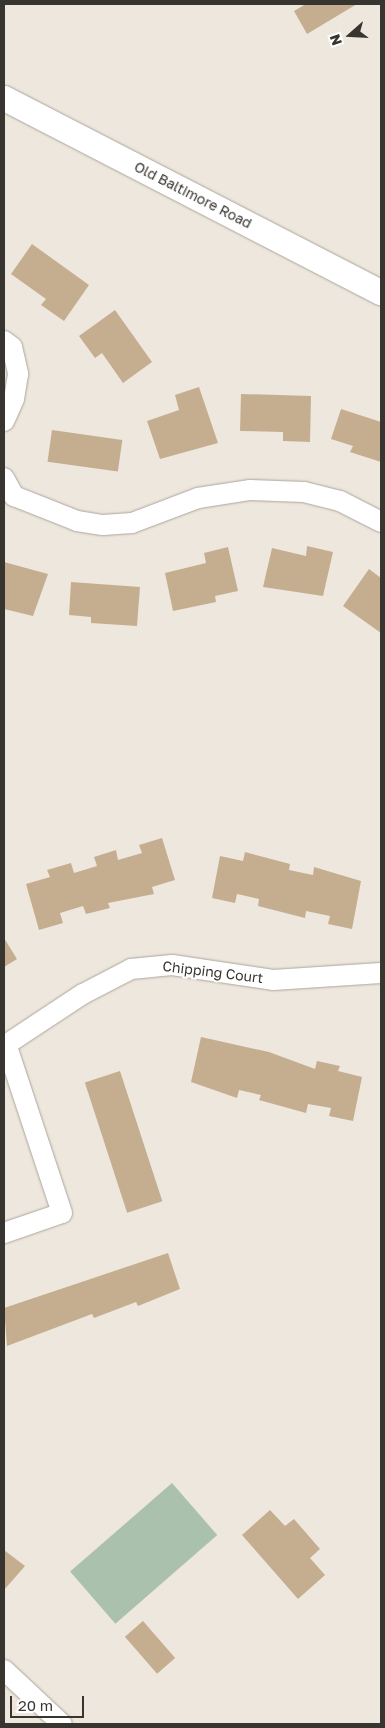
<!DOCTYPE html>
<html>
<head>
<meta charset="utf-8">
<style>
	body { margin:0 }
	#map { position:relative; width:385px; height:1728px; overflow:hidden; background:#eee7dd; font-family:"Golos Text",sans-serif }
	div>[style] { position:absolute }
	.green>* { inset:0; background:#aac1ae; transform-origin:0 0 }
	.building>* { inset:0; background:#c5ae90; transform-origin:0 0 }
	.roads { filter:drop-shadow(0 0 1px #aca59c) drop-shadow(0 0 1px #aca59c) }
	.minor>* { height:20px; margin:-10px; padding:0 10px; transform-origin:10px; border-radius:10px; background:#fff }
	.tertiary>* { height:25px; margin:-12.5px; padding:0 12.5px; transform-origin:12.5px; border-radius:12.5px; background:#fff }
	span { translate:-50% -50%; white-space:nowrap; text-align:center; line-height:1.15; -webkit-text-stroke:4px #fff; paint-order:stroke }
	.street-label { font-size:14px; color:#383531 }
	.frame { position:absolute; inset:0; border:5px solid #383531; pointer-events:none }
	.north { position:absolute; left:325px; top:10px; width:50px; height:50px; -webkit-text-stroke:4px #fff; paint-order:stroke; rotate:251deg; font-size:14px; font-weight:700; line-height:20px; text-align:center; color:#383531 }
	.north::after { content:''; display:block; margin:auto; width:18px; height:22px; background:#383531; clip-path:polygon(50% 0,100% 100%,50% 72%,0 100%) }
	.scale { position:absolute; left:10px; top:1696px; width:74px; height:22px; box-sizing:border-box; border:2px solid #383531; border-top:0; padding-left:6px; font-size:15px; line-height:18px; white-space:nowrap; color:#383531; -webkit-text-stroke:4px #fff; paint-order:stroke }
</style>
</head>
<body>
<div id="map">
	<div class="green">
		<div style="left:172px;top:1483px;width:69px;height:135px;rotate:49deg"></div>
	</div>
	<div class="building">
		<div style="clip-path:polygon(306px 4px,357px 4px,307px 34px,294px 11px)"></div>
		<div style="clip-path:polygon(32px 244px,89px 285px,64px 321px,41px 305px,46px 299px,11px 274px)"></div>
		<div style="clip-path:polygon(115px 310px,152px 362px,123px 383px,102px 353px,95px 358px,79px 336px)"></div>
		<div style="clip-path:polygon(199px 387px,218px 443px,160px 459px,147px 421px,179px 410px,175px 395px)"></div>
		<div style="clip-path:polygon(241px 394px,311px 396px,310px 442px,283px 441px,283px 432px,240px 431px)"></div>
		<div style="clip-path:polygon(341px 409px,381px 422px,381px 462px,350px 452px,353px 446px,331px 439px)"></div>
		<div style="left:52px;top:430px;width:71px;height:32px;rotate:8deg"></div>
		<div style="clip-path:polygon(307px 546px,333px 552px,323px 596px,263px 587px,272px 548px,306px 556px)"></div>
		<div style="clip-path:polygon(228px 547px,238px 591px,215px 596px,216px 602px,173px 611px,165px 573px,206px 563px,204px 553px)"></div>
		<div style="clip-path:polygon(4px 562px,48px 574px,33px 616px,4px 609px)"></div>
		<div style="clip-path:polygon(369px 569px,381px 578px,381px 633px,343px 606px)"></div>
		<div style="clip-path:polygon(71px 582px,140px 587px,137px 626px,91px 623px,91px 617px,69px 615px)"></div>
		<div style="clip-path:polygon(162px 838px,175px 880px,152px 887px,154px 894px,108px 903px,110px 908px,86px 914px,83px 906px,60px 913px,63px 923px,39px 930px,26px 884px,50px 877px,47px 870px,71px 863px,74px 873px,97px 866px,94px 857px,116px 850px,118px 860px,142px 853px,139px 845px)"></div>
		<div style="clip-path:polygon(245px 852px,290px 864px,289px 870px,313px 875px,314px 867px,361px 881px,352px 929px,328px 924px,330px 916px,306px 911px,305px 918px,258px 906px,259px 899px,237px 894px,235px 903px,212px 898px,220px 856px,243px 861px)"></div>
		<div style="clip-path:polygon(4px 938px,17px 959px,4px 967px)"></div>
		<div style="clip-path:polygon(201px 1037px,269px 1052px,315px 1069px,317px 1061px,340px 1066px,338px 1071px,362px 1077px,353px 1121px,329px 1116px,331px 1108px,308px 1104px,306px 1113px,259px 1100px,261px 1095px,239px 1090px,237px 1098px,191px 1082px)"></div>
		<div style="left:120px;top:1071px;width:137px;height:37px;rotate:72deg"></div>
		<div style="clip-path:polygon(168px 1253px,180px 1289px,138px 1306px,136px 1302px,94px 1318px,92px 1314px,7px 1346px,4px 1308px)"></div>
		<div style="clip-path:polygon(270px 1510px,285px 1526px,294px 1519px,320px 1549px,310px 1558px,325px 1575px,298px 1599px,242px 1535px)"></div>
		<div style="clip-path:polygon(4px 1550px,25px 1566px,4px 1590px)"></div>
		<div style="left:143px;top:1621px;width:49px;height:24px;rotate:49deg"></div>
	</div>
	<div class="roads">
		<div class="minor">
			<div style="left:4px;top:341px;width:10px;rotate:37deg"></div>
			<div style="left:12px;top:347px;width:28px;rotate:77deg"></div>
			<div style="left:18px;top:374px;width:25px;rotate:99deg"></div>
			<div style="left:14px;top:399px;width:24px;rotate:114deg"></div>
			<div style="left:4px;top:478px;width:21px;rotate:61deg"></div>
			<div style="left:14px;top:496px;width:68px;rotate:21.6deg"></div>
			<div style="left:77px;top:521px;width:26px;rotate:9deg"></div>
			<div style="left:103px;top:525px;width:29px;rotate:-4deg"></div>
			<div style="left:132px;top:523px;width:71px;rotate:-20.7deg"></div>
			<div style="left:198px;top:498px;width:53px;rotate:-8.7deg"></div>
			<div style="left:250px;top:490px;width:54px;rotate:2.1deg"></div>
			<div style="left:304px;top:492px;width:37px;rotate:14deg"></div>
			<div style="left:340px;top:501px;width:46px;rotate:27.1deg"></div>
			<div style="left:4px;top:1046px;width:95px;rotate:-33.4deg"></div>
			<div style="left:83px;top:994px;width:54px;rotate:-27.5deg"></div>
			<div style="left:131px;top:969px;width:41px;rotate:-5.6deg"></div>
			<div style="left:172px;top:965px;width:102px;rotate:8.4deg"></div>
			<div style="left:273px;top:980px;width:108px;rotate:-3.7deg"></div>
			<div style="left:4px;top:1233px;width:61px;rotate:-19deg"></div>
			<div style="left:62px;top:1213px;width:178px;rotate:-108.3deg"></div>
			<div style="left:4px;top:1670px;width:79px;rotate:43deg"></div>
		</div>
		<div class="tertiary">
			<div style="left:4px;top:98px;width:424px;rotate:27.3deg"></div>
		</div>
	</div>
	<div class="street-label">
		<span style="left:193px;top:195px;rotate:27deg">Old Baltimore Road</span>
		<span style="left:213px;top:972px;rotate:7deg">Chipping Court</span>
	</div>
	<div class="frame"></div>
	<div class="north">N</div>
	<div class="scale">20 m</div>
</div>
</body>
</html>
